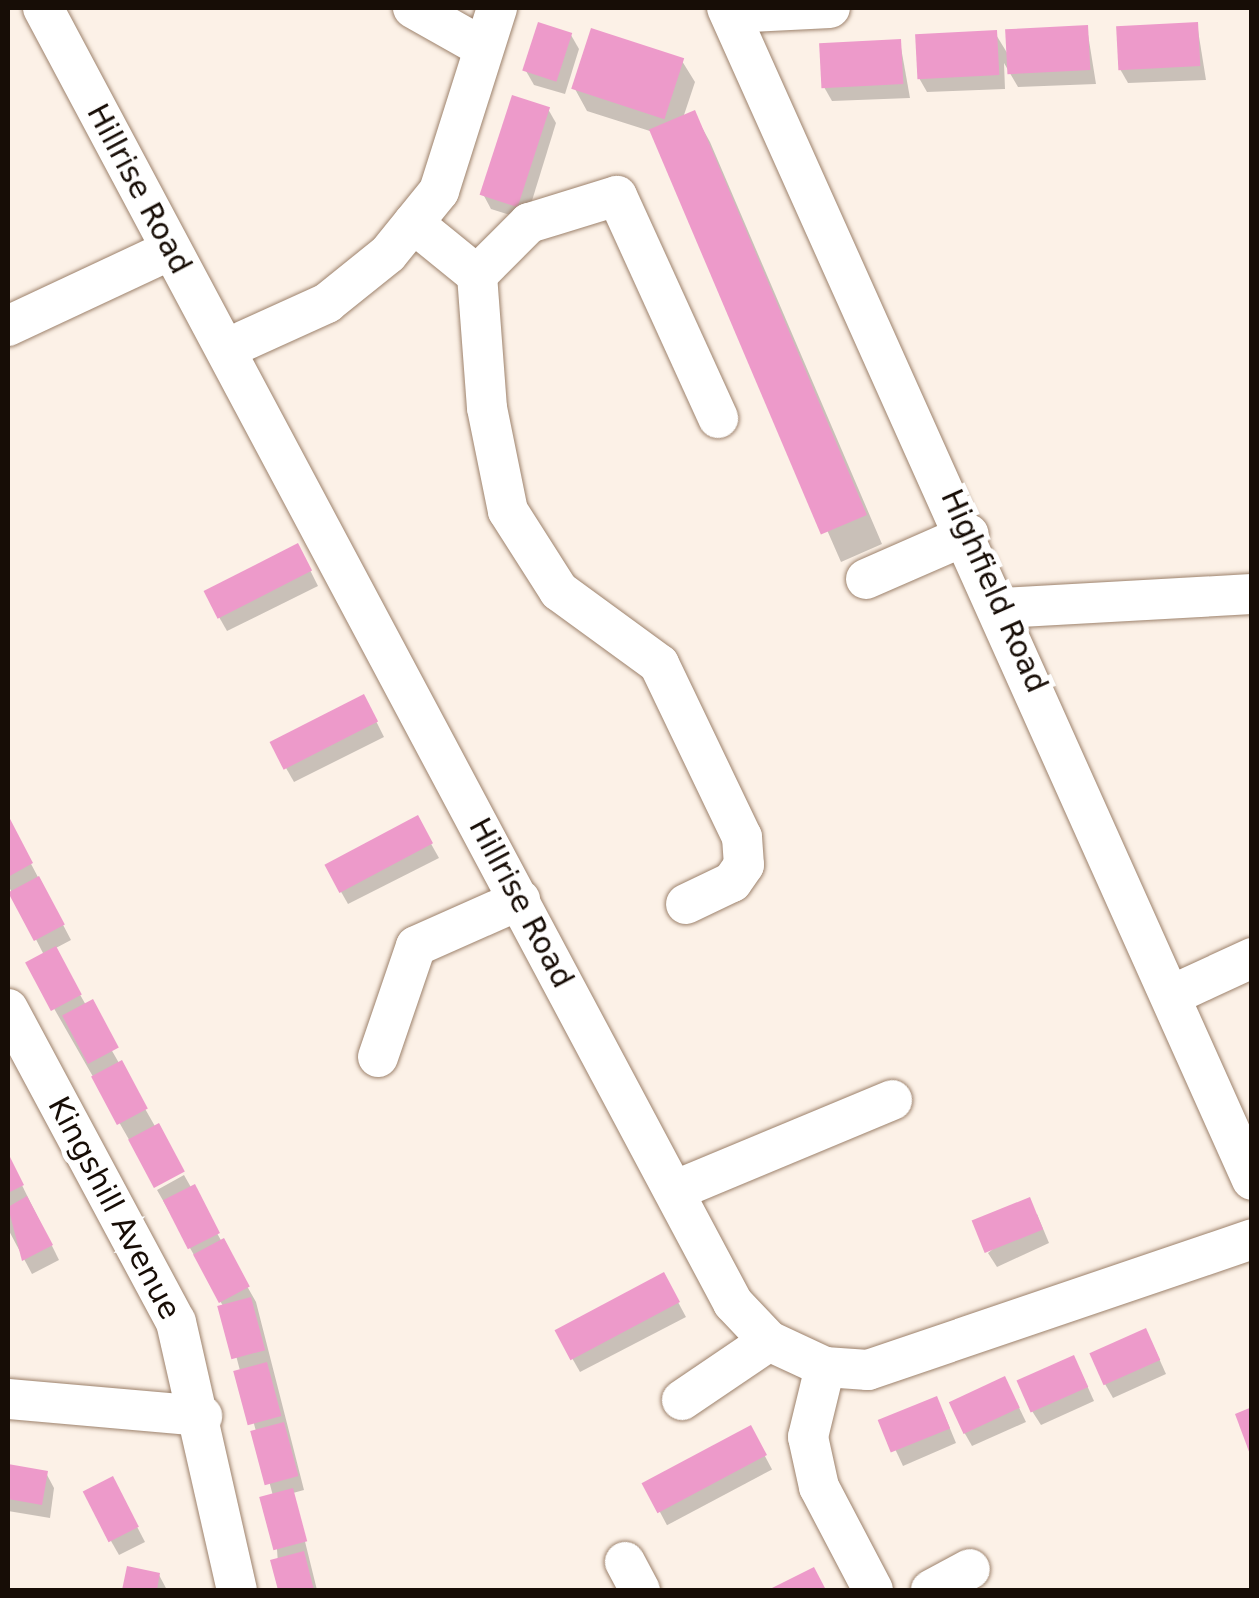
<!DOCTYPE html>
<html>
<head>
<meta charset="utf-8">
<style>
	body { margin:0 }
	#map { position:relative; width:1259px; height:1598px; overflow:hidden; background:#fcf1e7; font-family:"DejaVu Sans",sans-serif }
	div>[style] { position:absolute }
	.shadow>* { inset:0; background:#0003; transform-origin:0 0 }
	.building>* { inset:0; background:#ed9aca; transform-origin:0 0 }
	.roads { filter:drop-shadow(0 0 2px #9d826c) drop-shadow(0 0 2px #9d826c) }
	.minor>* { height:40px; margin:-20px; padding:0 20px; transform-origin:20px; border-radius:20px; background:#fff }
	span { translate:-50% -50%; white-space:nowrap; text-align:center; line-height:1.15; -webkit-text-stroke:10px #fff; paint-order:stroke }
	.street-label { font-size:30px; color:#170d06 }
	.frame { position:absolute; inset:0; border:10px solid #170d06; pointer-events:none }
</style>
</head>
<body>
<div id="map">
	<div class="shadow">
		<div style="clip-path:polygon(1197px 24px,1206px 80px,1128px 83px,1120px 69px)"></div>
		<div style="clip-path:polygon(1087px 28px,1096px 84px,1018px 87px,1004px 63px,1005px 89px,927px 92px,919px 78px,995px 33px,1009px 56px)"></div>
		<div style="clip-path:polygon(571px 35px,579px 49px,565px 94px,534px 85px,526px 71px)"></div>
		<div style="clip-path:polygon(900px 42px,910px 98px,832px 101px,824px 87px)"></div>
		<div style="clip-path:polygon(682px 61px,695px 82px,683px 118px,694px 113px,710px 142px,882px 544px,841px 562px,653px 132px,587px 111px,575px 89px)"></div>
		<div style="clip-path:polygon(548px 109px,556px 123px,526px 220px,491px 209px,483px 194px)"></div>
		<div style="clip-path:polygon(305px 560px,318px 586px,227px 631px,219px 617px)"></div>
		<div style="clip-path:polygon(371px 711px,384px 737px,294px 782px,286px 768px)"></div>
		<div style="clip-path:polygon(8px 820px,71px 940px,54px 949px,156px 1128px,155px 1185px,28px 963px,44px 955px,8px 885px)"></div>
		<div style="clip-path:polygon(425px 833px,439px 858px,348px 904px,340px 890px)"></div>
		<div style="clip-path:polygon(8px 1157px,59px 1260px,32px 1274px,8px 1229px)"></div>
		<div style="clip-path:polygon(184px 1175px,256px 1302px,304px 1490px,293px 1493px,317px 1590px,280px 1590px,273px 1496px,223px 1306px,157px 1190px)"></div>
		<div style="clip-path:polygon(1037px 1214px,1049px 1243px,997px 1267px,988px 1253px)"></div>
		<div style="clip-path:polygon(671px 1289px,686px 1317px,580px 1372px,572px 1358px)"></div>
		<div style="clip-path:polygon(1153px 1345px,1166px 1374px,1113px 1398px,1105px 1384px)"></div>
		<div style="clip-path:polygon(1081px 1372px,1094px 1401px,1041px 1425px,1032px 1411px)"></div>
		<div style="clip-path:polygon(1012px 1393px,1026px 1422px,972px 1446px,964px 1432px)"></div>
		<div style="clip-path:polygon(944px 1414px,956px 1443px,903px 1466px,883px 1423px)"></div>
		<div style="left:750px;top:1428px;width:47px;height:119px;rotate:62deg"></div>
		<div style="clip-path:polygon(8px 1467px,46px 1473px,54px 1488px,50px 1518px,8px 1511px)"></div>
		<div style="clip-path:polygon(120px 1494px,145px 1542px,119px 1555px,111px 1541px)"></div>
		<div style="clip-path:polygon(129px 1569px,159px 1575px,167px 1590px,125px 1590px)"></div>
	</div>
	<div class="building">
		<div style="left:538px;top:22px;width:36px;height:51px;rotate:18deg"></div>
		<div style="left:1198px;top:22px;width:44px;height:82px;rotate:87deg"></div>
		<div style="left:1088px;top:25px;width:45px;height:83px;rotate:87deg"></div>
		<div style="left:591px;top:28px;width:98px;height:64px;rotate:18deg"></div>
		<div style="left:997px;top:30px;width:45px;height:82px;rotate:87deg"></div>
		<div style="left:901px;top:39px;width:45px;height:82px;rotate:87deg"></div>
		<div style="left:512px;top:95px;width:40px;height:105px;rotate:18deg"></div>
		<div style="left:695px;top:110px;width:440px;height:50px;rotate:67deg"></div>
		<div style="left:298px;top:543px;width:31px;height:106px;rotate:63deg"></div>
		<div style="left:364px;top:694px;width:31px;height:106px;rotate:63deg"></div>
		<div style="clip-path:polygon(8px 815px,33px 863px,8px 877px)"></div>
		<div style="left:418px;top:815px;width:32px;height:106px;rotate:62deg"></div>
		<div style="left:39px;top:876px;width:55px;height:35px;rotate:62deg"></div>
		<div style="left:56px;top:946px;width:55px;height:35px;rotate:62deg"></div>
		<div style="left:93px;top:999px;width:55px;height:35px;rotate:62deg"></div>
		<div style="left:122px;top:1060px;width:55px;height:35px;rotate:62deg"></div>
		<div style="left:159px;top:1123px;width:55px;height:35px;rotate:62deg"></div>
		<div style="clip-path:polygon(8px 1153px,24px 1185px,8px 1193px)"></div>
		<div style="left:195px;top:1184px;width:55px;height:36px;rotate:63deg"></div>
		<div style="clip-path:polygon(27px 1196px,53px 1245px,22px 1261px,8px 1207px)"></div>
		<div style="left:1030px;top:1197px;width:35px;height:63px;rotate:68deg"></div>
		<div style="left:224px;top:1238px;width:55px;height:35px;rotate:62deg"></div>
		<div style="left:664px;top:1272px;width:34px;height:124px;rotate:62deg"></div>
		<div style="left:251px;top:1297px;width:55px;height:35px;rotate:75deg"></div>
		<div style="left:1146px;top:1328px;width:35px;height:62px;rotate:66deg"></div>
		<div style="left:1074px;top:1355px;width:35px;height:63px;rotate:66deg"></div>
		<div style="left:267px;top:1362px;width:56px;height:35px;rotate:75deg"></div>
		<div style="left:1005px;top:1376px;width:35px;height:62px;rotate:65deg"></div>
		<div style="left:937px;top:1396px;width:35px;height:64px;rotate:68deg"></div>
		<div style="clip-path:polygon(1252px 1407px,1252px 1457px,1251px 1457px,1235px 1414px)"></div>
		<div style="left:284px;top:1422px;width:56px;height:35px;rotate:75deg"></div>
		<div style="left:751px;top:1425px;width:34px;height:124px;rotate:62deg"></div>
		<div style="clip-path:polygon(8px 1464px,48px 1471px,42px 1505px,8px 1499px)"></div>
		<div style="left:113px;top:1476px;width:57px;height:34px;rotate:63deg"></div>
		<div style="left:293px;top:1488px;width:55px;height:35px;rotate:75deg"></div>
		<div style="clip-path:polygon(304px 1551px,314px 1590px,278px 1590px,270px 1560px)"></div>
		<div style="clip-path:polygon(127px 1566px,160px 1573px,157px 1590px,122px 1590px)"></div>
		<div style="clip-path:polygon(814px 1567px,826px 1590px,768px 1590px)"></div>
	</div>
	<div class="roads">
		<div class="minor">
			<div style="left:43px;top:8px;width:1467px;rotate:61.95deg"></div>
			<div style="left:733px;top:1303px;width:52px;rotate:46.5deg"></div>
			<div style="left:769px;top:1341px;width:62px;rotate:24.9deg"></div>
			<div style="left:825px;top:1367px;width:43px;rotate:4deg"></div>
			<div style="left:868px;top:1370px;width:406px;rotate:-18.8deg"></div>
			<div style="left:413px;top:8px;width:79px;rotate:29.5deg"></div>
			<div style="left:727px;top:8px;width:1284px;rotate:65.87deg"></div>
			<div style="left:730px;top:13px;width:100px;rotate:-2.9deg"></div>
			<div style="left:413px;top:223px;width:82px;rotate:39.1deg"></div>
			<div style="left:477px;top:275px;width:133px;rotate:85.7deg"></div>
			<div style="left:487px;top:408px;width:105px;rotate:78.5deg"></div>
			<div style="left:508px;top:511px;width:95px;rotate:57.5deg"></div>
			<div style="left:559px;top:591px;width:124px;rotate:36.1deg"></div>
			<div style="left:659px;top:664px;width:192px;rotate:64.4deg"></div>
			<div style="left:742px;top:837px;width:28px;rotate:86deg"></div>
			<div style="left:744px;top:865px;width:21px;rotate:125deg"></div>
			<div style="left:732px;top:882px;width:51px;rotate:154.4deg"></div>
			<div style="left:477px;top:275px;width:74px;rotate:-45deg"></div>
			<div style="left:529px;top:223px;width:92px;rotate:-17.1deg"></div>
			<div style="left:617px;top:196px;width:244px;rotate:65.5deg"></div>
			<div style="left:8px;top:326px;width:179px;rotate:-25.1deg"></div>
			<div style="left:228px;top:348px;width:109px;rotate:-24.4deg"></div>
			<div style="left:327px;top:303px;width:78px;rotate:-38.8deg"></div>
			<div style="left:388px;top:254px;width:81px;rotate:-51deg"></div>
			<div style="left:439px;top:191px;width:192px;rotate:-72.4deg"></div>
			<div style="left:866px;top:579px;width:112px;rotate:-23.6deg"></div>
			<div style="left:1002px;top:608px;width:250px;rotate:-3.2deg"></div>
			<div style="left:1172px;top:995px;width:88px;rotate:-24.8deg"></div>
			<div style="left:8px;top:1009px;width:355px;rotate:61.8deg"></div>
			<div style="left:176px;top:1322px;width:275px;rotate:77.2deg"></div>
			<div style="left:378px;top:1057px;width:117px;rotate:-71.1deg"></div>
			<div style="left:416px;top:946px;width:114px;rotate:-23.9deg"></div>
			<div style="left:676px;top:1190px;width:234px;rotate:-22.6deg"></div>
			<div style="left:825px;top:1367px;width:72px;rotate:103.7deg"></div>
			<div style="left:808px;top:1437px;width:51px;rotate:77.6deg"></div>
			<div style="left:819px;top:1487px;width:116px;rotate:62.3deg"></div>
			<div style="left:8px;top:1399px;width:195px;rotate:5deg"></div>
			<div style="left:682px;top:1400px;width:105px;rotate:-34.1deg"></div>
			<div style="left:625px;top:1562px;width:32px;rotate:62deg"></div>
			<div style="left:931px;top:1590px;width:44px;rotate:-28.3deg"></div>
		</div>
	</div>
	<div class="street-label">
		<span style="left:139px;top:189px;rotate:62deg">Hillrise Road</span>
		<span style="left:994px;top:591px;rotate:66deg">Highfield Road</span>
		<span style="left:521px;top:903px;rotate:62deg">Hillrise Road</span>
		<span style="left:114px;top:1208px;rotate:62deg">Kingshill Avenue</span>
	</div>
	<div class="frame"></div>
</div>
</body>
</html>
